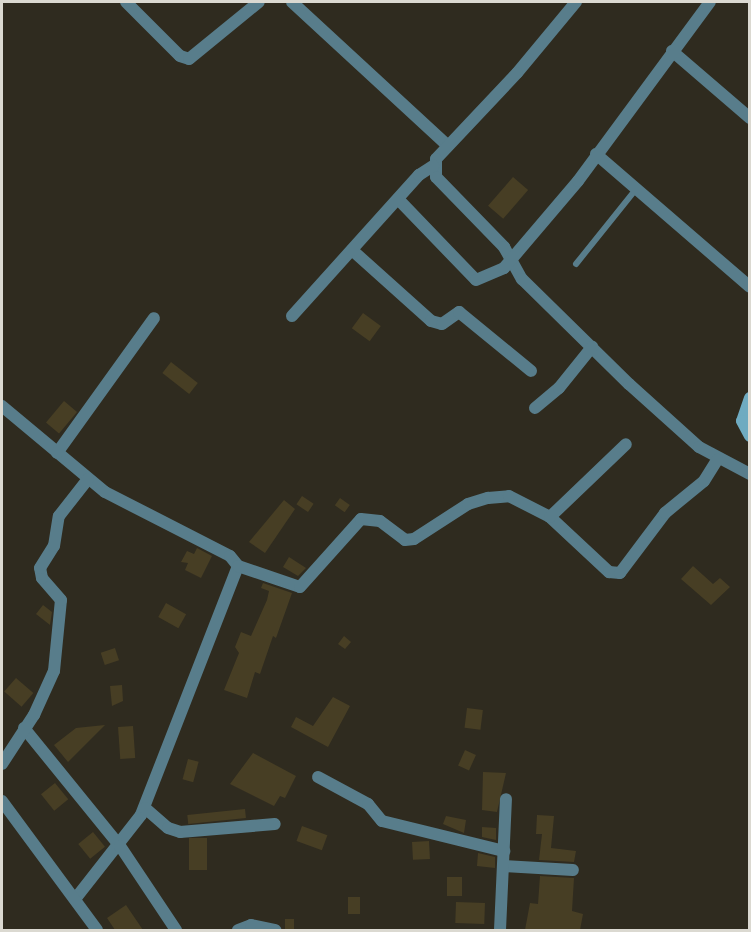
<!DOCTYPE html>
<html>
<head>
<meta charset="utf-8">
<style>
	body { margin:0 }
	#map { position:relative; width:751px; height:932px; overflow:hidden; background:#2f2b1f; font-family:Inter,sans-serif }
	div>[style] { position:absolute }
	.building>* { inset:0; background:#473e24; transform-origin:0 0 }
	.lane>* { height:6px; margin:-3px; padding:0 3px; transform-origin:3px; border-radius:3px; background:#587d8b }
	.street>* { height:12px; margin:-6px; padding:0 6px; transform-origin:6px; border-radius:6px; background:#587d8b }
	.secondary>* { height:12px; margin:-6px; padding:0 6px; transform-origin:6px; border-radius:6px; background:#6fabc1 }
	span { translate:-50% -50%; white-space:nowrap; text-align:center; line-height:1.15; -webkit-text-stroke:4.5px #252216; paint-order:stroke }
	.frame { position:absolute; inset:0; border:3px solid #dbd9d1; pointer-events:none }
</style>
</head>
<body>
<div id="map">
	<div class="building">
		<div style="left:513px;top:177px;width:20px;height:38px;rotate:41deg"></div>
		<div style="left:363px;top:313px;width:22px;height:19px;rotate:36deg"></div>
		<div style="left:171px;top:362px;width:34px;height:14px;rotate:38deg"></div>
		<div style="left:64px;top:401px;width:17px;height:28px;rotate:40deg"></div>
		<div style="left:302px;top:496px;width:14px;height:10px;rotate:34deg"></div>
		<div style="left:340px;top:498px;width:12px;height:9px;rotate:35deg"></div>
		<div style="clip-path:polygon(284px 500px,295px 509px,265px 553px,249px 542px)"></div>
		<div style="clip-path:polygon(197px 548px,212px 556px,201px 578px,185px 570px,188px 563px,181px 562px,187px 551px,194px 554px)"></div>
		<div style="clip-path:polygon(289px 557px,306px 568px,298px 576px,283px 567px)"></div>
		<div style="clip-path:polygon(693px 566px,713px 584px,720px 578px,730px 587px,711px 605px,681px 579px)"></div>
		<div style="clip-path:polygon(263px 583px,292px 593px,276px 638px,273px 636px,260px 674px,255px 672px,247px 698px,224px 690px,239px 653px,235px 647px,241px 632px,251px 636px,267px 600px,269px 591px,261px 588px)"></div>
		<div style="left:166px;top:603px;width:23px;height:16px;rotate:29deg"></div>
		<div style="clip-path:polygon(43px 605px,52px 612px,50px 625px,36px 614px)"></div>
		<div style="clip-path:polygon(344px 636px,351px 642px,345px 649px,338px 644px)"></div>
		<div style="left:115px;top:648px;width:13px;height:15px;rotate:72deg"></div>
		<div style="left:16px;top:678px;width:23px;height:18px;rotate:41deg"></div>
		<div style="clip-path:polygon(122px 685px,123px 701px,112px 706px,110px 686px)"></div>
		<div style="clip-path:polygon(333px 697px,350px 706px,328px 747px,291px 727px,296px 717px,313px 726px)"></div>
		<div style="left:467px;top:708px;width:16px;height:20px;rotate:7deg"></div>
		<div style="clip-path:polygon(105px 725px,68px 762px,54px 745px,76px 728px)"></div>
		<div style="left:133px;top:726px;width:32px;height:15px;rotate:86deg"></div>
		<div style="left:465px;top:750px;width:12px;height:17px;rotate:24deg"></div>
		<div style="clip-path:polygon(253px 753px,296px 776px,285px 798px,280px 796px,274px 806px,230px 784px)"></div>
		<div style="left:188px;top:759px;width:11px;height:21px;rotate:15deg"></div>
		<div style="clip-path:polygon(483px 772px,506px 773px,497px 812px,482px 810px)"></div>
		<div style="left:55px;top:783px;width:21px;height:18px;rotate:51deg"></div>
		<div style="left:245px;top:809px;width:9px;height:58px;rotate:84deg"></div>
		<div style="clip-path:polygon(537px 815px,554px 816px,551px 848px,576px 851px,574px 862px,539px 860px,542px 834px,536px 834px)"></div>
		<div style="clip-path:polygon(446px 816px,466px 820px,464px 833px,443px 824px)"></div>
		<div style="left:302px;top:826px;width:27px;height:16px;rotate:20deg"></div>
		<div style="clip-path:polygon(482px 827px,496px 828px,496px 840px,482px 837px)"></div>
		<div style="left:93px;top:832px;width:19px;height:19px;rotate:51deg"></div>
		<div style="left:207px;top:838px;width:32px;height:18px;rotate:90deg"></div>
		<div style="left:429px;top:841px;width:18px;height:17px;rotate:87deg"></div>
		<div style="clip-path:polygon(478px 853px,495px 857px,495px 868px,477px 866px)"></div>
		<div style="clip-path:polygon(540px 876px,574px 878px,572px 911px,583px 914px,580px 930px,525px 930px,530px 903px,538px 904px)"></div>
		<div style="left:447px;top:877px;width:15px;height:19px"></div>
		<div style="left:348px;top:897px;width:12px;height:17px"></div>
		<div style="left:456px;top:902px;width:29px;height:21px;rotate:2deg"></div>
		<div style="clip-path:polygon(126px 905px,143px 930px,115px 930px,107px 918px)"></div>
		<div style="left:285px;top:919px;width:9px;height:10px"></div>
	</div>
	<div class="lane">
		<div style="left:576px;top:264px;width:96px;rotate:-51.3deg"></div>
	</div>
	<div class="street">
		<div style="left:126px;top:2px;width:76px;rotate:45deg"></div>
		<div style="left:180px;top:56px;width:9px;rotate:18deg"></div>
		<div style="left:189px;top:59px;width:90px;rotate:-39.2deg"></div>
		<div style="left:292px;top:2px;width:212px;rotate:42.7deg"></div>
		<div style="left:576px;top:2px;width:92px;rotate:129.7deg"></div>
		<div style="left:517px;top:73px;width:118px;rotate:133.3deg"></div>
		<div style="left:436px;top:159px;width:18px;rotate:90deg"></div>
		<div style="left:436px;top:177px;width:98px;rotate:45.8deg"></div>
		<div style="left:504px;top:247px;width:37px;rotate:61deg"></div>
		<div style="left:522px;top:279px;width:150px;rotate:44.5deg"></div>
		<div style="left:629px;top:384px;width:94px;rotate:42deg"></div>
		<div style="left:699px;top:447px;width:58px;rotate:27.9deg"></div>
		<div style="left:672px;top:51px;width:103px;rotate:40.7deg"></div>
		<div style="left:596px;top:154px;width:203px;rotate:40.8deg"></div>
		<div style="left:398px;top:199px;width:112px;rotate:46.1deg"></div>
		<div style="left:476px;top:280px;width:30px;rotate:-23deg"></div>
		<div style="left:504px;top:268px;width:114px;rotate:-49.6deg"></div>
		<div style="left:578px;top:181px;width:222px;rotate:-53.6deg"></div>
		<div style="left:352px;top:250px;width:106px;rotate:41.9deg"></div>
		<div style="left:431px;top:321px;width:11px;rotate:15deg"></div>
		<div style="left:442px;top:324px;width:21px;rotate:-35deg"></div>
		<div style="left:459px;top:312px;width:93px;rotate:39.3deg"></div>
		<div style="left:292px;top:316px;width:190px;rotate:-48deg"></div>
		<div style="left:419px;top:175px;width:17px;rotate:-33deg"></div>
		<div style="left:2px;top:406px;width:134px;rotate:39.9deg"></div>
		<div style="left:105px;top:492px;width:140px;rotate:27.1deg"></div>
		<div style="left:230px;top:556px;width:13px;rotate:51deg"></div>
		<div style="left:238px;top:566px;width:267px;rotate:111.3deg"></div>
		<div style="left:141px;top:815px;width:105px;rotate:128.1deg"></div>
		<div style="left:535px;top:408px;width:31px;rotate:-40deg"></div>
		<div style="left:559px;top:388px;width:53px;rotate:-51.2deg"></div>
		<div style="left:57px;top:453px;width:166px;rotate:-54.3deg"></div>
		<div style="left:550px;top:517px;width:81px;rotate:43deg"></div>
		<div style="left:609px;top:572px;width:11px;rotate:5deg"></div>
		<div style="left:620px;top:573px;width:75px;rotate:-53.1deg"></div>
		<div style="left:665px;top:513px;width:50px;rotate:-39.4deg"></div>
		<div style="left:704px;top:481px;width:25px;rotate:-58deg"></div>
		<div style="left:238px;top:566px;width:65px;rotate:18.7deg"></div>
		<div style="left:300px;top:587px;width:91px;rotate:-48.1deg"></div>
		<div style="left:361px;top:519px;width:19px;rotate:6deg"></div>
		<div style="left:380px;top:521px;width:31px;rotate:37deg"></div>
		<div style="left:405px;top:540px;width:9px;rotate:-6deg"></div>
		<div style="left:414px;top:539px;width:64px;rotate:-32.9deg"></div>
		<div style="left:468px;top:504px;width:21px;rotate:-17deg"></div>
		<div style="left:488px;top:498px;width:21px;rotate:-5deg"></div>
		<div style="left:509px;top:496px;width:46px;rotate:27.1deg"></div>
		<div style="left:550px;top:517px;width:105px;rotate:-43.8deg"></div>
		<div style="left:24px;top:728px;width:152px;rotate:50.9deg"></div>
		<div style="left:120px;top:846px;width:101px;rotate:56.3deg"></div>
		<div style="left:2px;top:764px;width:59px;rotate:-56.9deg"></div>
		<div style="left:34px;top:715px;width:48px;rotate:-65.6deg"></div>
		<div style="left:54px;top:671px;width:71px;rotate:-84.4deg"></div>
		<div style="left:61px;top:600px;width:29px;rotate:-131deg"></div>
		<div style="left:42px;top:578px;width:10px;rotate:-101deg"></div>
		<div style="left:40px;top:568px;width:26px;rotate:-58deg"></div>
		<div style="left:54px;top:546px;width:30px;rotate:-81deg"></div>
		<div style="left:59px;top:516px;width:47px;rotate:-51.9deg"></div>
		<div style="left:318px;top:777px;width:57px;rotate:28.4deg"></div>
		<div style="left:368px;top:804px;width:22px;rotate:51deg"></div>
		<div style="left:382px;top:821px;width:126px;rotate:13.8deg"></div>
		<div style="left:2px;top:801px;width:160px;rotate:53.6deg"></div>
		<div style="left:145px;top:808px;width:30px;rotate:41deg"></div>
		<div style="left:168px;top:828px;width:13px;rotate:18deg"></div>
		<div style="left:180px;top:832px;width:95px;rotate:-4.8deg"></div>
		<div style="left:503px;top:866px;width:70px;rotate:3.3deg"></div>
		<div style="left:238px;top:930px;width:14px;rotate:-21deg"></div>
		<div style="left:251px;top:925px;width:25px;rotate:12deg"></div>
		<div style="left:500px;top:930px;width:131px;rotate:-87.4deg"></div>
	</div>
	<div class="secondary">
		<div style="left:750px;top:398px;width:24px;rotate:109deg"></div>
		<div style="left:742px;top:421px;width:17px;rotate:62deg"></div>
	</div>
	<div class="frame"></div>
</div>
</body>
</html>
